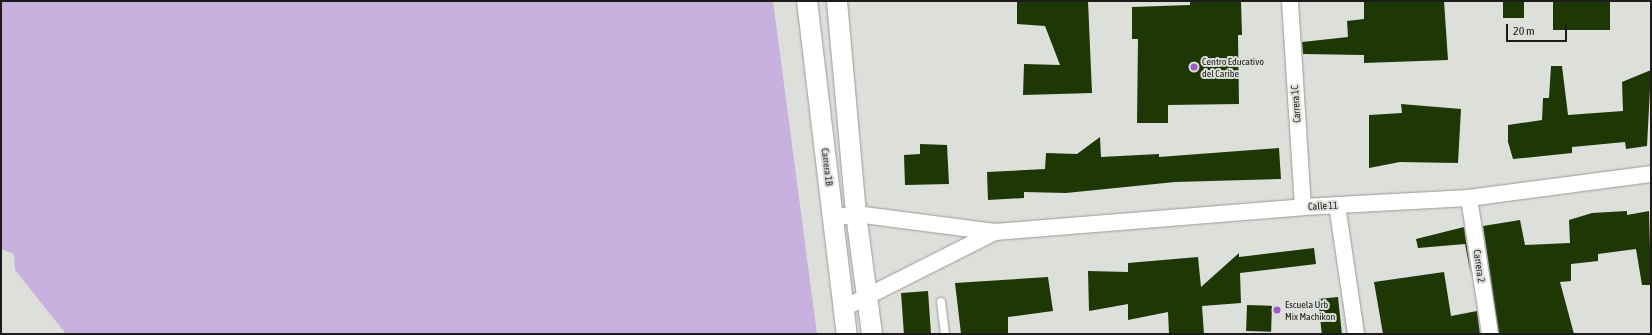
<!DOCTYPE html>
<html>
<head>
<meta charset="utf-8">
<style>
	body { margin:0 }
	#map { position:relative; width:1652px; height:335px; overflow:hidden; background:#dddfdb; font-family:"Asap Condensed",sans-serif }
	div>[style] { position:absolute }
	.green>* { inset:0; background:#c8b0df }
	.building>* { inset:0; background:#1d3805; transform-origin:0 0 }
	.roads { filter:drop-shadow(0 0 1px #999b97) drop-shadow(0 0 1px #999b97) }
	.service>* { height:8px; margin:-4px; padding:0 4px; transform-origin:4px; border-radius:4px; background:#fff }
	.minor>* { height:16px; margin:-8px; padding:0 8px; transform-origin:8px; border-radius:8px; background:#fff }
	.tertiary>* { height:20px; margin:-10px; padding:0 10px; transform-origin:10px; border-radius:10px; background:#fff }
	.dots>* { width:11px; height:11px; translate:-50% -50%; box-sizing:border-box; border:2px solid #dddfdb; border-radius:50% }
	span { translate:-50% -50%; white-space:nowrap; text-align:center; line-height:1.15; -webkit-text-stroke:4px #dddfdb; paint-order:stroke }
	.poi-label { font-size:10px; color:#1b1c1b }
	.left { translate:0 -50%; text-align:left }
	.street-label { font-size:10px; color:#1b1c1b }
	.frame { position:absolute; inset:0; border:2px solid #1b1c1b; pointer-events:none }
	.scale { position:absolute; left:1506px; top:24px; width:61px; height:18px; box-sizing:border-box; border:2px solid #1b1c1b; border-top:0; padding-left:5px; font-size:12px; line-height:14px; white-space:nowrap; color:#1b1c1b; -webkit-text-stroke:3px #dddfdb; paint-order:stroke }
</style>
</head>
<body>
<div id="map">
	<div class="green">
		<div style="clip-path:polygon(1px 1px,773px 1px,817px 334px,66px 334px,15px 270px,14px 254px,1px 249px)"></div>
	</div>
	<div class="building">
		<div style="clip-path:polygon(1017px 1px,1088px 1px,1092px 93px,1023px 95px,1024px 64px,1060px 65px,1045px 26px,1017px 24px)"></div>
		<div style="clip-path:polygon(1190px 1px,1241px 1px,1242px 35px,1238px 35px,1239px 104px,1168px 105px,1168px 123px,1137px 123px,1138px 39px,1132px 39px,1132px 7px,1190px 5px)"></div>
		<div style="clip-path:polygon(1364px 1px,1444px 1px,1448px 60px,1364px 63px,1364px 55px,1303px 54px,1302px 42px,1348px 37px,1347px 21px,1364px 19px)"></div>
		<div style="left:1503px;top:1px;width:21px;height:17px"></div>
		<div style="left:1553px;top:1px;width:57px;height:29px"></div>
		<div style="clip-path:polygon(1551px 66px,1562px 66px,1568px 115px,1623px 111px,1622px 82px,1651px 70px,1647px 146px,1626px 149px,1625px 142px,1572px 147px,1572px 153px,1513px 159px,1508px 142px,1508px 125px,1542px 120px,1543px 98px,1549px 98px)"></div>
		<div style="clip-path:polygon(1401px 104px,1461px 109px,1458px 163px,1400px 162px,1369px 168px,1369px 115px,1402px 113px)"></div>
		<div style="clip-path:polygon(1100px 137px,1101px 157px,1159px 154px,1159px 157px,1279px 148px,1281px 179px,1175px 182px,1066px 193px,1024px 192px,1024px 198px,988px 200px,987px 172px,1045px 169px,1046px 153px,1077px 154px)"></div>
		<div style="clip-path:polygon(920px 144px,947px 145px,949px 184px,905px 185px,904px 155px,920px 154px)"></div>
		<div style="clip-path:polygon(1627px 211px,1627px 215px,1649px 211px,1651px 285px,1642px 285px,1636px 249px,1598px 254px,1598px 261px,1571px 264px,1571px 281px,1560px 282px,1574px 334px,1499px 334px,1483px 226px,1520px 220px,1525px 245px,1570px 243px,1569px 220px,1592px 213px)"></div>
		<div style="clip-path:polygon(1464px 227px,1471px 276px,1465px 244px,1418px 248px,1416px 239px)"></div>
		<div style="clip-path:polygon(1314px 248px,1316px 264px,1240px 273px,1241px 303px,1202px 306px,1204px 334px,1169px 334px,1168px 312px,1128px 320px,1128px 304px,1089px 311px,1088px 271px,1128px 272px,1128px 263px,1198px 257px,1201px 287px,1239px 253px,1239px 257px)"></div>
		<div style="clip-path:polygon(1444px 272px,1451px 316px,1477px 311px,1480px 334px,1383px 334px,1374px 282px)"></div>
		<div style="clip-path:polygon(1048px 277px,1053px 311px,1008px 317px,1008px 334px,961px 334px,955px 283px)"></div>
		<div style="left:928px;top:291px;width:43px;height:27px;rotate:86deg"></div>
		<div style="left:1338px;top:297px;width:37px;height:20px;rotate:84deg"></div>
		<div style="left:1247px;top:305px;width:25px;height:26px;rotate:2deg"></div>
	</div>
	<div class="roads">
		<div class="service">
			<div style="left:941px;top:302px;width:32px;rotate:83deg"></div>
		</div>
		<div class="minor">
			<div style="left:1290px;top:1px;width:206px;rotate:86.4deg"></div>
			<div style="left:1469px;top:198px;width:138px;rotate:81.2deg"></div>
			<div style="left:1337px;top:205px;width:130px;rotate:81.6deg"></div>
			<div style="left:834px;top:218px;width:22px;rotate:-10deg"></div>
			<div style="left:856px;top:214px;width:140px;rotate:7.4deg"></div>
			<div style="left:995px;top:232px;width:309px;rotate:-4.6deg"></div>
			<div style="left:1303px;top:207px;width:166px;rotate:-3.1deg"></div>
			<div style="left:1469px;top:198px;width:184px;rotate:-7.5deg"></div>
			<div style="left:844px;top:308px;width:169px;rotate:-26.7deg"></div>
		</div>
		<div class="tertiary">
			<div style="left:807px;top:1px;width:335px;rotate:83.2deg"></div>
			<div style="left:837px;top:1px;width:214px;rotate:84.9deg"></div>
			<div style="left:856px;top:214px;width:121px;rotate:82.4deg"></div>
		</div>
	</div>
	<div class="dots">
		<div style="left:1194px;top:67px;background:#9c5ad0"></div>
		<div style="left:1277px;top:310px;background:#9c5ad0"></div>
	</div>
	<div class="poi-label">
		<span class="left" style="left:1202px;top:67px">Centro Educativo<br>del Caribe</span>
		<span class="left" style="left:1285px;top:310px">Escuela Urb<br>Mix Machikon</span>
	</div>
	<div class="street-label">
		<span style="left:1296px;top:104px;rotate:-94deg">Carrera 1C</span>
		<span style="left:827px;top:167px;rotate:83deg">Carrera 1B</span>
		<span style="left:1323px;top:206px;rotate:-3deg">Calle 11</span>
		<span style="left:1479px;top:266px;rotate:82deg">Carrera 2</span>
	</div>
	<div class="frame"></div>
	<div class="scale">20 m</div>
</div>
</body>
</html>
